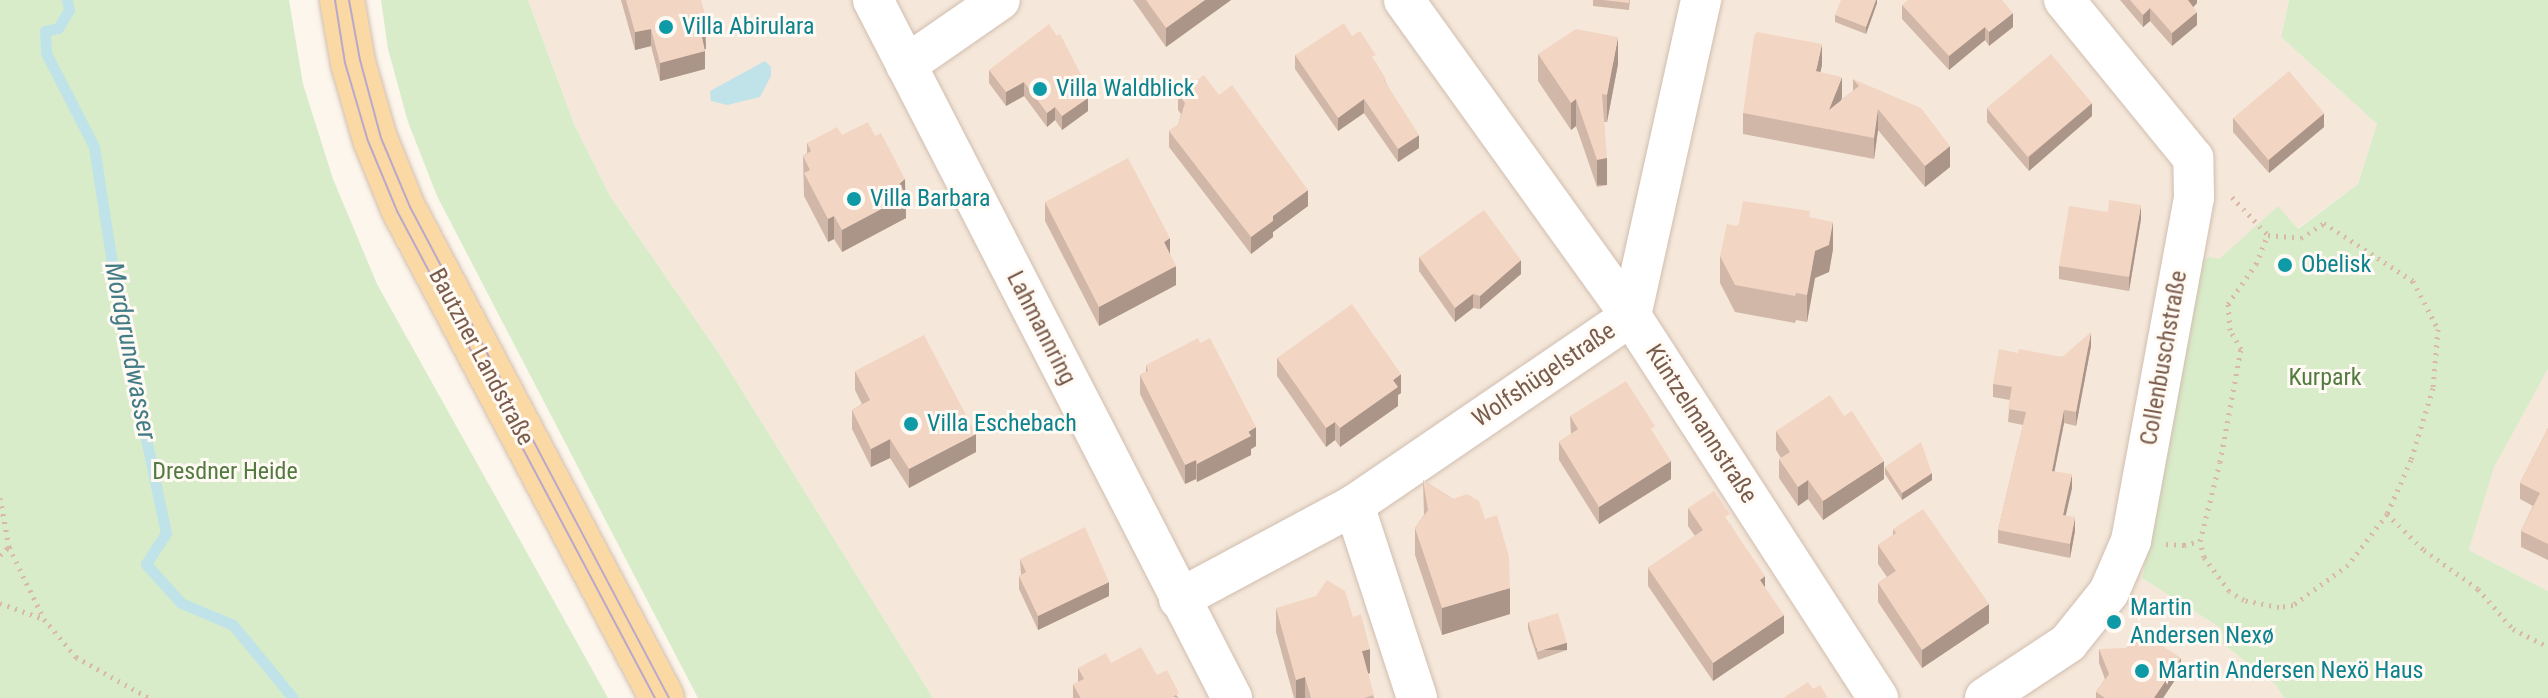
<!DOCTYPE html>
<html>
<head>
<meta charset="utf-8">
<style>
	body { margin:0 }
	#map { position:relative; width:2548px; height:698px; overflow:hidden; background:#fdf6ec; font-family:"Roboto Condensed",sans-serif }
	div>[style] { position:absolute }
	.residential>* { inset:0; background:#f5e8da }
	.green>* { inset:0; background:#d8ecc9 }
	.water>* { inset:0; background:#bfe3e8 }
	.stream>* { height:11px; margin:-5.5px; padding:0 5.5px; transform-origin:5.5px; border-radius:5.5px; background:#bfe3e8 }
	.path>* { height:5px; margin-top:-2.5px; transform-origin:0; background:repeating-linear-gradient(90deg,#d9b8a5 0 2px,transparent 0 8px) }
	.roads { filter:drop-shadow(0 0 2px #d1beb0) drop-shadow(0 0 2px #d1beb0) }
	.street>* { height:40px; margin:-20px; padding:0 20px; transform-origin:20px; border-radius:20px; background:#fff }
	.primary>* { height:44px; margin:-22px; padding:0 22px; transform-origin:22px; border-radius:22px; background:#fbd9a5 }
	.tram>* { height:2px; margin:-1px; padding:0 1px; transform-origin:1px; border-radius:1px; background:#b9a8c9 }
	.wall>* { inset:0; background:#d1b7a8 }
	.shaded-wall>* { inset:0; background:#aa9588; transform-origin:0 0 }
	.building>* { inset:0; background:#f3d5c3; transform-origin:0 0 }
	.dots>* { width:22px; height:22px; translate:-50% -50%; box-sizing:border-box; border:4px solid #fffaf3; border-radius:50% }
	span { translate:-50% -50%; white-space:nowrap; text-align:center; line-height:1.15; -webkit-text-stroke:6px #fffaf3; paint-order:stroke }
	.culture-label { font-size:24px; color:#0d838f }
	.left { translate:0 -50%; text-align:left }
	.street-label { font-size:24px; color:#7a5c4d }
	.park-label { font-size:24px; color:#537a41 }
	.water-label { font-size:26px; color:#437c86; font-style:italic }
</style>
</head>
<body>
<div id="map">
	<div class="residential">
		<div style="clip-path:polygon(528px 0,2289px 0,2281px 37px,2377px 124px,2358px 184px,2297px 229px,2278px 207px,2219px 259px,2166px 460px,2142px 578px,2222px 629px,2223px 644px,2275px 684px,2284px 698px,933px 698px,718px 352px,610px 196px,574px 124px)"></div>
		<div style="clip-path:polygon(2548px 369px,2548px 591px,2469px 550px,2493px 467px)"></div>
	</div>
	<div class="green">
		<div style="clip-path:polygon(0 0,289px 0,303px 84px,333px 179px,377px 284px,608px 698px,0 698px)"></div>
		<div style="clip-path:polygon(381px 0,528px 0,574px 124px,610px 196px,718px 352px,933px 698px,698px 698px,437px 196px,408px 122px,388px 49px)"></div>
		<div style="clip-path:polygon(2289px 0,2548px 0,2548px 369px,2494px 467px,2469px 550px,2548px 591px,2548px 698px,2284px 698px,2275px 684px,2223px 644px,2222px 629px,2142px 578px,2166px 460px,2198px 263px,2209px 257px,2219px 259px,2278px 206px,2298px 229px,2358px 184px,2377px 124px,2281px 37px)"></div>
	</div>
	<div class="water">
		<div style="clip-path:polygon(765px 61px,771px 67px,771px 76px,760px 97px,727px 105px,711px 101px,710px 91px)"></div>
	</div>
	<div class="stream">
		<div style="left:67px;top:0;width:10px;rotate:79deg"></div>
		<div style="left:69px;top:10px;width:21px;rotate:121deg"></div>
		<div style="left:58px;top:28px;width:13px;rotate:167deg"></div>
		<div style="left:45px;top:31px;width:22px;rotate:87deg"></div>
		<div style="left:46px;top:53px;width:106px;rotate:62.9deg"></div>
		<div style="left:94px;top:147px;width:170px;rotate:81.2deg"></div>
		<div style="left:120px;top:315px;width:223px;rotate:78.1deg"></div>
		<div style="left:166px;top:533px;width:37px;rotate:123deg"></div>
		<div style="left:146px;top:564px;width:52px;rotate:48.1deg"></div>
		<div style="left:181px;top:603px;width:56px;rotate:22.9deg"></div>
		<div style="left:233px;top:625px;width:94px;rotate:50.6deg"></div>
	</div>
	<div class="path">
		<div style="left:2232px;top:197px;width:52px;rotate:46.5deg"></div>
		<div style="left:2268px;top:235px;width:33px;rotate:5deg"></div>
		<div style="left:2301px;top:238px;width:27px;rotate:-33deg"></div>
		<div style="left:2324px;top:223px;width:106px;rotate:33.1deg"></div>
		<div style="left:2413px;top:281px;width:54px;rotate:62.5deg"></div>
		<div style="left:2438px;top:329px;width:59px;rotate:94.8deg"></div>
		<div style="left:2433px;top:388px;width:75px;rotate:107deg"></div>
		<div style="left:2411px;top:460px;width:59px;rotate:114deg"></div>
		<div style="left:2387px;top:514px;width:64px;rotate:127.4deg"></div>
		<div style="left:2348px;top:565px;width:68px;rotate:144deg"></div>
		<div style="left:2293px;top:605px;width:14px;rotate:172deg"></div>
		<div style="left:2279px;top:607px;width:36px;rotate:-169deg"></div>
		<div style="left:2244px;top:600px;width:17px;rotate:-149deg"></div>
		<div style="left:2229px;top:591px;width:42px;rotate:-126.3deg"></div>
		<div style="left:2204px;top:557px;width:16px;rotate:-104deg"></div>
		<div style="left:2200px;top:541px;width:81px;rotate:-75.8deg"></div>
		<div style="left:2220px;top:462px;width:115px;rotate:-79.5deg"></div>
		<div style="left:2241px;top:349px;width:22px;rotate:-120deg"></div>
		<div style="left:2230px;top:330px;width:26px;rotate:-94deg"></div>
		<div style="left:2228px;top:304px;width:49px;rotate:-55deg"></div>
		<div style="left:2256px;top:264px;width:31px;rotate:-68deg"></div>
		<div style="left:0;top:498px;width:50px;rotate:79.6deg"></div>
		<div style="left:9px;top:547px;width:80px;rotate:64.1deg"></div>
		<div style="left:44px;top:619px;width:50px;rotate:49.9deg"></div>
		<div style="left:76px;top:657px;width:84px;rotate:29.3deg"></div>
		<div style="left:2387px;top:514px;width:52px;rotate:44.2deg"></div>
		<div style="left:2424px;top:550px;width:67px;rotate:35.8deg"></div>
		<div style="left:2478px;top:589px;width:53px;rotate:48.8deg"></div>
		<div style="left:2513px;top:629px;width:39px;rotate:27deg"></div>
		<div style="left:2166px;top:544px;width:18px;rotate:3deg"></div>
		<div style="left:2184px;top:545px;width:16px;rotate:-14deg"></div>
		<div style="left:0;top:555px;width:12px;rotate:-42deg"></div>
		<div style="left:0;top:603px;width:47px;rotate:20deg"></div>
	</div>
	<div class="roads">
		<div class="street">
			<div style="left:873px;top:0;width:785px;rotate:62.78deg"></div>
			<div style="left:1404px;top:0;width:389px;rotate:54.3deg"></div>
			<div style="left:1631px;top:316px;width:455px;rotate:57.1deg"></div>
			<div style="left:906px;top:65px;width:114px;rotate:-34.7deg"></div>
			<div style="left:1354px;top:505px;width:203px;rotate:71.9deg"></div>
			<div style="left:1179px;top:599px;width:199px;rotate:-28.2deg"></div>
			<div style="left:1354px;top:505px;width:335px;rotate:-34.3deg"></div>
			<div style="left:1631px;top:316px;width:324px;rotate:-77.5deg"></div>
			<div style="left:1985px;top:698px;width:100px;rotate:-33.5deg"></div>
			<div style="left:2068px;top:643px;width:65px;rotate:-51.2deg"></div>
			<div style="left:2109px;top:592px;width:56px;rotate:-66.7deg"></div>
			<div style="left:2131px;top:541px;width:350px;rotate:-79.6deg"></div>
			<div style="left:2194px;top:197px;width:39px;rotate:-91deg"></div>
			<div style="left:2193px;top:158px;width:204px;rotate:-129.2deg"></div>
		</div>
		<div class="primary">
			<div style="left:342px;top:0;width:64px;rotate:80.1deg"></div>
			<div style="left:353px;top:63px;width:79px;rotate:73.9deg"></div>
			<div style="left:375px;top:139px;width:74px;rotate:67.9deg"></div>
			<div style="left:403px;top:208px;width:554px;rotate:62.14deg"></div>
		</div>
	</div>
	<div class="tram">
		<div style="left:335px;top:0;width:64px;rotate:81deg"></div>
		<div style="left:345px;top:63px;width:81px;rotate:73.6deg"></div>
		<div style="left:368px;top:141px;width:76px;rotate:67.5deg"></div>
		<div style="left:397px;top:211px;width:551px;rotate:62.09deg"></div>
		<div style="left:349px;top:0;width:61px;rotate:79.6deg"></div>
		<div style="left:360px;top:60px;width:81px;rotate:74.9deg"></div>
		<div style="left:381px;top:138px;width:75px;rotate:67.2deg"></div>
		<div style="left:410px;top:207px;width:555px;rotate:62.19deg"></div>
	</div>
	<div class="wall">
		<div style="clip-path:polygon(621px 0,701px 0,706px 49px,705px 49px,705px 69px,660px 81px,651px 46px,635px 50px)"></div>
		<div style="clip-path:polygon(1133px 0,1231px 0,1166px 47px)"></div>
		<div style="clip-path:polygon(1593px 0,1630px 0,1629px 10px,1593px 6px)"></div>
		<div style="clip-path:polygon(1877px 0,1877px 3px,1866px 34px,1835px 22px,1835px 15px)"></div>
		<div style="clip-path:polygon(2120px 0,2197px 0,2197px 3px,2193px 8px,2197px 25px,2172px 46px,2150px 21px,2143px 27px)"></div>
		<div style="clip-path:polygon(1902px 5px,2013px 27px,1989px 46px,1985px 40px,1949px 70px,1902px 19px)"></div>
		<div style="clip-path:polygon(1352px 36px,1376px 63px,1419px 148px,1398px 162px,1364px 113px,1338px 131px,1295px 69px,1295px 55px)"></div>
		<div style="clip-path:polygon(1538px 54px,1618px 64px,1607px 122px,1604px 122px,1607px 185px,1597px 187px,1576px 126px,1571px 130px,1538px 81px)"></div>
		<div style="clip-path:polygon(1822px 65px,1820px 72px,1842px 98px,1840px 101px,1853px 91px,1853px 79px,1950px 167px,1925px 187px,1878px 130px,1874px 159px,1743px 134px,1743px 113px)"></div>
		<div style="clip-path:polygon(989px 70px,1086px 96px,1088px 111px,1062px 130px,1055px 120px,1047px 127px,1024px 96px,1006px 106px,989px 83px)"></div>
		<div style="clip-path:polygon(1178px 94px,1219px 95px,1308px 206px,1273px 232px,1273px 237px,1251px 254px,1169px 147px,1169px 131px,1178px 125px,1181px 114px,1178px 110px)"></div>
		<div style="clip-path:polygon(1987px 108px,2092px 116px,2029px 171px,1987px 122px)"></div>
		<div style="clip-path:polygon(2233px 118px,2324px 127px,2269px 173px,2233px 132px)"></div>
		<div style="clip-path:polygon(842px 135px,905px 193px,906px 218px,842px 252px,834px 239px,828px 242px,804px 196px,803px 156px,807px 153px,807px 143px)"></div>
		<div style="clip-path:polygon(1045px 202px,1170px 254px,1176px 285px,1099px 326px,1045px 221px)"></div>
		<div style="clip-path:polygon(1810px 218px,1833px 249px,1829px 272px,1815px 278px,1807px 322px,1796px 320px,1795px 323px,1735px 312px,1720px 283px,1720px 256px,1737px 226px)"></div>
		<div style="clip-path:polygon(2141px 219px,2129px 291px,2059px 279px,2059px 266px)"></div>
		<div style="clip-path:polygon(1419px 257px,1521px 274px,1480px 309px,1473px 308px,1455px 322px,1419px 271px)"></div>
		<div style="clip-path:polygon(2091px 346px,2076px 426px,2064px 423px,2054px 471px,2072px 488px,2065px 516px,2075px 531px,2070px 558px,1998px 543px,1998px 530px,2023px 425px,2008px 422px,2010px 400px,1993px 397px,1993px 384px,2018px 353px,2062px 357px)"></div>
		<div style="clip-path:polygon(1277px 358px,1401px 393px,1398px 395px,1398px 406px,1340px 447px,1335px 440px,1326px 447px,1277px 376px)"></div>
		<div style="clip-path:polygon(1146px 365px,1256px 446px,1251px 449px,1251px 455px,1197px 482px,1196px 479px,1185px 484px,1140px 394px,1140px 375px,1146px 372px)"></div>
		<div style="clip-path:polygon(855px 371px,976px 452px,909px 488px,890px 458px,871px 467px,852px 429px,852px 410px,862px 404px,855px 390px)"></div>
		<div style="clip-path:polygon(1570px 416px,1655px 436px,1671px 479px,1599px 524px,1559px 460px,1559px 442px,1571px 434px)"></div>
		<div style="clip-path:polygon(2548px 428px,2548px 560px,2521px 547px,2521px 531px,2533px 506px,2520px 499px,2520px 483px)"></div>
		<div style="clip-path:polygon(1776px 431px,1884px 479px,1823px 520px,1808px 499px,1798px 506px,1779px 478px,1779px 459px,1781px 458px,1776px 450px)"></div>
		<div style="clip-path:polygon(1885px 467px,1932px 480px,1902px 500px,1885px 474px)"></div>
		<div style="clip-path:polygon(1423px 480px,1485px 519px,1510px 614px,1442px 635px,1415px 555px,1415px 528px,1424px 515px)"></div>
		<div style="clip-path:polygon(1688px 508px,1730px 524px,1765px 587px,1784px 633px,1713px 681px,1648px 586px,1648px 568px,1695px 536px,1688px 526px)"></div>
		<div style="clip-path:polygon(1893px 529px,1989px 623px,1922px 668px,1878px 602px,1878px 583px,1887px 577px,1878px 564px,1878px 545px,1893px 535px)"></div>
		<div style="clip-path:polygon(1020px 559px,1109px 596px,1038px 630px,1019px 589px,1019px 576px,1021px 575px)"></div>
		<div style="clip-path:polygon(1276px 608px,1353px 617px,1370px 673px,1368px 674px,1374px 698px,1294px 698px,1276px 632px)"></div>
		<div style="clip-path:polygon(1528px 622px,1567px 650px,1538px 660px,1528px 629px)"></div>
		<div style="clip-path:polygon(2099px 649px,2181px 671px,2163px 698px,2096px 698px,2096px 692px,2105px 679px,2099px 663px)"></div>
		<div style="clip-path:polygon(1111px 663px,1157px 675px,1179px 698px,1078px 682px,1078px 668px)"></div>
		<div style="clip-path:polygon(1073px 684px,1081px 698px,1073px 698px)"></div>
	</div>
	<div class="shaded-wall">
		<div style="clip-path:polygon(1205px 0,1231px 0,1166px 47px,1166px 28px)"></div>
		<div style="clip-path:polygon(1876px 0,1877px 0,1877px 3px,1866px 34px,1866px 27px)"></div>
		<div style="clip-path:polygon(2188px 0,2197px 0,2197px 3px,2187px 13px)"></div>
		<div style="clip-path:polygon(2150px 8px,2150px 21px,2143px 27px,2143px 15px)"></div>
		<div style="clip-path:polygon(2197px 12px,2197px 25px,2172px 46px,2172px 33px)"></div>
		<div style="clip-path:polygon(2013px 13px,2013px 27px,1989px 46px,1989px 32px)"></div>
		<div style="clip-path:polygon(705px 14px,706px 49px,701px 50px,702px 15px)"></div>
		<div style="clip-path:polygon(1985px 27px,1985px 40px,1949px 70px,1949px 56px)"></div>
		<div style="clip-path:polygon(651px 29px,651px 46px,635px 50px,635px 32px)"></div>
		<div style="clip-path:polygon(1618px 37px,1618px 64px,1607px 122px,1607px 95px)"></div>
		<div style="clip-path:polygon(1822px 44px,1822px 65px,1816px 92px,1816px 71px)"></div>
		<div style="clip-path:polygon(705px 51px,705px 69px,660px 81px,660px 63px)"></div>
		<div style="clip-path:polygon(1842px 77px,1842px 98px,1829px 131px,1829px 110px)"></div>
		<div style="clip-path:polygon(1024px 82px,1024px 96px,1006px 106px,1006px 92px)"></div>
		<div style="clip-path:polygon(1086px 84px,1086px 98px,1081px 88px)"></div>
		<div style="clip-path:polygon(1088px 98px,1088px 111px,1062px 130px,1062px 116px)"></div>
		<div style="clip-path:polygon(1364px 99px,1364px 113px,1338px 131px,1338px 118px)"></div>
		<div style="clip-path:polygon(1576px 99px,1576px 126px,1571px 130px,1571px 103px)"></div>
		<div style="clip-path:polygon(2092px 103px,2092px 116px,2029px 171px,2029px 157px)"></div>
		<div style="clip-path:polygon(1055px 107px,1055px 120px,1047px 127px,1047px 113px)"></div>
		<div style="clip-path:polygon(1878px 109px,1878px 130px,1874px 159px,1874px 138px)"></div>
		<div style="clip-path:polygon(2324px 113px,2324px 127px,2269px 173px,2269px 160px)"></div>
		<div style="clip-path:polygon(1419px 135px,1419px 148px,1398px 162px,1398px 149px)"></div>
		<div style="clip-path:polygon(1950px 146px,1950px 167px,1925px 187px,1925px 166px)"></div>
		<div style="left:1607px;top:158px;width:27px;height:10px;rotate:90deg"></div>
		<div style="clip-path:polygon(905px 179px,906px 218px,842px 252px,842px 230px)"></div>
		<div style="clip-path:polygon(1308px 190px,1308px 206px,1273px 232px,1273px 237px,1251px 254px,1251px 237px,1273px 216px)"></div>
		<div style="clip-path:polygon(2141px 205px,2141px 219px,2129px 291px,2129px 277px)"></div>
		<div style="clip-path:polygon(834px 216px,834px 239px,828px 242px,828px 219px)"></div>
		<div style="clip-path:polygon(1833px 222px,1833px 249px,1829px 272px,1815px 278px,1807px 322px,1807px 295px,1815px 251px)"></div>
		<div style="clip-path:polygon(1170px 238px,1170px 257px,1164px 242px)"></div>
		<div style="clip-path:polygon(1521px 260px,1521px 274px,1480px 309px,1480px 296px)"></div>
		<div style="clip-path:polygon(1176px 266px,1176px 285px,1099px 326px,1099px 307px)"></div>
		<div style="clip-path:polygon(1473px 294px,1473px 308px,1455px 322px,1455px 308px)"></div>
		<div style="clip-path:polygon(2091px 332px,2091px 346px,2076px 426px,2076px 412px)"></div>
		<div style="clip-path:polygon(1401px 374px,1401px 393px,1398px 395px,1398px 406px,1340px 447px,1340px 428px,1393px 380px)"></div>
		<div style="clip-path:polygon(2064px 410px,2064px 423px,2052px 484px,2052px 471px)"></div>
		<div style="clip-path:polygon(1335px 422px,1335px 440px,1326px 447px,1326px 428px)"></div>
		<div style="clip-path:polygon(1256px 427px,1256px 446px,1251px 449px,1251px 455px,1197px 482px,1197px 464px)"></div>
		<div style="clip-path:polygon(976px 434px,976px 452px,909px 488px,909px 469px)"></div>
		<div style="clip-path:polygon(890px 439px,890px 458px,871px 467px,871px 449px)"></div>
		<div style="clip-path:polygon(1196px 460px,1196px 479px,1185px 484px,1185px 465px)"></div>
		<div style="clip-path:polygon(1671px 461px,1671px 479px,1599px 524px,1599px 507px)"></div>
		<div style="clip-path:polygon(1884px 461px,1884px 479px,1823px 520px,1823px 501px)"></div>
		<div style="clip-path:polygon(1932px 473px,1932px 480px,1902px 500px,1902px 493px)"></div>
		<div style="clip-path:polygon(2072px 474px,2072px 488px,2063px 528px,2063px 515px)"></div>
		<div style="clip-path:polygon(1808px 480px,1808px 499px,1798px 506px,1798px 487px)"></div>
		<div style="clip-path:polygon(2075px 517px,2075px 531px,2070px 558px,2070px 544px)"></div>
		<div style="clip-path:polygon(1765px 576px,1765px 594px,1760px 580px)"></div>
		<div style="clip-path:polygon(1109px 582px,1109px 596px,1038px 630px,1038px 616px)"></div>
		<div style="clip-path:polygon(1510px 588px,1510px 614px,1442px 635px,1442px 608px)"></div>
		<div style="clip-path:polygon(1989px 604px,1989px 623px,1922px 668px,1922px 650px)"></div>
		<div style="clip-path:polygon(1784px 615px,1784px 633px,1713px 681px,1713px 663px)"></div>
		<div style="left:1567px;top:643px;width:7px;height:31px;rotate:90deg"></div>
		<div style="clip-path:polygon(1370px 649px,1370px 673px,1362px 675px,1362px 651px)"></div>
		<div style="clip-path:polygon(2181px 658px,2181px 671px,2163px 698px,2154px 698px)"></div>
		<div style="clip-path:polygon(1305px 677px,1305px 698px,1296px 698px,1296px 680px)"></div>
	</div>
	<div class="building">
		<div style="clip-path:polygon(626px 0,701px 0,705px 14px,702px 15px,706px 31px,701px 32px,705px 51px,660px 63px,651px 29px,635px 32px)"></div>
		<div style="clip-path:polygon(1146px 0,1205px 0,1166px 28px)"></div>
		<div style="clip-path:polygon(1603px 0,1629px 0,1629px 3px)"></div>
		<div style="clip-path:polygon(1841px 0,1876px 0,1866px 27px,1835px 15px)"></div>
		<div style="clip-path:polygon(1908px 0,2002px 0,2013px 13px,1989px 32px,1985px 27px,1949px 56px,1902px 5px)"></div>
		<div style="clip-path:polygon(2130px 0,2188px 0,2197px 12px,2172px 33px,2150px 8px,2143px 15px)"></div>
		<div style="clip-path:polygon(1344px 23px,1352px 36px,1360px 31px,1376px 55px,1372px 57px,1386px 79px,1384px 80px,1419px 135px,1398px 149px,1364px 99px,1338px 118px,1295px 55px)"></div>
		<div style="clip-path:polygon(1049px 24px,1057px 36px,1060px 34px,1086px 84px,1081px 88px,1088px 98px,1062px 116px,1055px 107px,1047px 113px,1024px 82px,1006px 92px,989px 70px)"></div>
		<div style="clip-path:polygon(1576px 29px,1618px 37px,1607px 95px,1602px 94px,1607px 158px,1597px 160px,1576px 99px,1571px 103px,1538px 54px)"></div>
		<div style="clip-path:polygon(1757px 32px,1822px 44px,1816px 71px,1842px 77px,1829px 110px,1859px 86px,1853px 79px,1921px 108px,1950px 146px,1925px 166px,1878px 109px,1874px 138px,1743px 113px,1754px 36px)"></div>
		<div style="left:2051px;top:54px;width:64px;height:84px;rotate:50deg"></div>
		<div style="left:2289px;top:71px;width:55px;height:73px;rotate:50deg"></div>
		<div style="clip-path:polygon(1204px 75px,1219px 95px,1232px 85px,1308px 190px,1273px 216px,1273px 221px,1251px 237px,1169px 131px,1178px 125px,1185px 103px,1178px 94px)"></div>
		<div style="clip-path:polygon(868px 122px,875px 136px,881px 133px,905px 179px,899px 182px,906px 196px,842px 230px,834px 216px,828px 219px,804px 173px,810px 170px,803px 156px,811px 151px,807px 143px,837px 127px,842px 135px)"></div>
		<div style="clip-path:polygon(1128px 158px,1170px 238px,1164px 242px,1176px 266px,1099px 307px,1045px 202px)"></div>
		<div style="clip-path:polygon(2109px 200px,2141px 205px,2129px 277px,2059px 266px,2069px 206px,2108px 212px)"></div>
		<div style="clip-path:polygon(1743px 201px,1810px 211px,1809px 217px,1833px 222px,1829px 245px,1815px 251px,1807px 295px,1796px 293px,1795px 296px,1735px 285px,1720px 256px,1727px 224px,1737px 226px,1739px 223px)"></div>
		<div style="clip-path:polygon(1484px 210px,1521px 260px,1480px 296px,1473px 294px,1455px 308px,1419px 257px)"></div>
		<div style="clip-path:polygon(1352px 304px,1401px 374px,1393px 380px,1398px 387px,1340px 428px,1335px 422px,1326px 428px,1277px 358px)"></div>
		<div style="clip-path:polygon(2091px 332px,2076px 412px,2064px 410px,2052px 471px,2072px 474px,2063px 515px,2075px 517px,2070px 544px,1998px 530px,2026px 412px,2008px 409px,2012px 387px,1993px 384px,1999px 349px,2018px 353px,2019px 349px,2062px 357px)"></div>
		<div style="clip-path:polygon(924px 335px,976px 434px,909px 469px,890px 439px,871px 449px,852px 410px,870px 400px,855px 371px)"></div>
		<div style="clip-path:polygon(1198px 338px,1200px 343px,1210px 338px,1256px 427px,1248px 431px,1251px 436px,1197px 464px,1196px 460px,1185px 465px,1140px 375px,1148px 371px,1146px 365px)"></div>
		<div style="clip-path:polygon(1626px 381px,1655px 426px,1651px 429px,1671px 461px,1599px 507px,1559px 442px,1578px 429px,1570px 416px)"></div>
		<div style="clip-path:polygon(1830px 395px,1844px 416px,1852px 411px,1884px 461px,1823px 501px,1808px 480px,1798px 487px,1779px 459px,1790px 452px,1776px 431px)"></div>
		<div style="clip-path:polygon(2548px 428px,2548px 544px,2521px 531px,2540px 493px,2520px 483px)"></div>
		<div style="clip-path:polygon(1921px 442px,1932px 473px,1902px 493px,1885px 467px)"></div>
		<div style="clip-path:polygon(1423px 480px,1453px 499px,1467px 494px,1479px 501px,1485px 519px,1497px 515px,1509px 557px,1510px 588px,1442px 608px,1415px 528px,1428px 510px)"></div>
		<div style="clip-path:polygon(1714px 491px,1730px 514px,1725px 517px,1765px 576px,1760px 580px,1784px 615px,1713px 663px,1648px 568px,1703px 530px,1688px 508px)"></div>
		<div style="clip-path:polygon(1923px 509px,1989px 604px,1922px 650px,1878px 583px,1896px 571px,1878px 545px,1896px 533px,1893px 529px)"></div>
		<div style="clip-path:polygon(1085px 527px,1109px 582px,1038px 616px,1019px 576px,1026px 572px,1020px 559px)"></div>
		<div style="clip-path:polygon(1327px 580px,1345px 591px,1353px 617px,1361px 614px,1370px 649px,1362px 651px,1374px 695px,1364px 698px,1311px 698px,1305px 677px,1296px 680px,1276px 608px,1316px 596px)"></div>
		<div style="left:1558px;top:613px;width:31px;height:31px;rotate:73deg"></div>
		<div style="clip-path:polygon(2138px 630px,2181px 658px,2154px 698px,2105px 698px,2096px 692px,2109px 674px,2099px 649px,2126px 648px)"></div>
		<div style="clip-path:polygon(1141px 647px,1157px 675px,1167px 670px,1179px 693px,1171px 698px,1081px 698px,1073px 684px,1084px 679px,1078px 668px,1106px 653px,1111px 663px)"></div>
		<div style="clip-path:polygon(1808px 682px,1813px 689px,1820px 685px,1828px 698px,1783px 698px)"></div>
	</div>
	<div class="dots">
		<div style="left:666px;top:27px;background:#0f9aa8"></div>
		<div style="left:1040px;top:89px;background:#0f9aa8"></div>
		<div style="left:854px;top:199px;background:#0f9aa8"></div>
		<div style="left:2285px;top:265px;background:#0f9aa8"></div>
		<div style="left:911px;top:424px;background:#0f9aa8"></div>
		<div style="left:2114px;top:622px;background:#0f9aa8"></div>
		<div style="left:2142px;top:671px;background:#0f9aa8"></div>
	</div>
	<div class="culture-label">
		<span class="left" style="left:682px;top:27px">Villa Abirulara</span>
		<span class="left" style="left:1056px;top:89px">Villa Waldblick</span>
		<span class="left" style="left:870px;top:199px">Villa Barbara</span>
		<span class="left" style="left:2301px;top:265px">Obelisk</span>
		<span class="left" style="left:927px;top:424px">Villa Eschebach</span>
		<span class="left" style="left:2130px;top:622px">Martin<br>Andersen Nexø</span>
		<span class="left" style="left:2158px;top:671px">Martin Andersen Nexö Haus</span>
	</div>
	<div class="street-label">
		<span style="left:1041px;top:328px;rotate:63deg">Lahmannring</span>
		<span style="left:481px;top:357px;rotate:62deg">Bautzner Landstraße</span>
		<span style="left:2164px;top:358px;rotate:-80deg">Collenbuschstraße</span>
		<span style="left:1544px;top:375px;rotate:-34deg">Wolfshügelstraße</span>
		<span style="left:1701px;top:424px;rotate:57deg">Küntzelmannstraße</span>
	</div>
	<div class="park-label">
		<span style="left:2325px;top:378px">Kurpark</span>
		<span style="left:225px;top:472px">Dresdner Heide</span>
	</div>
	<div class="water-label">
		<span style="left:130px;top:351px;rotate:79deg">Mordgrundwasser</span>
	</div>
</div>
</body>
</html>
